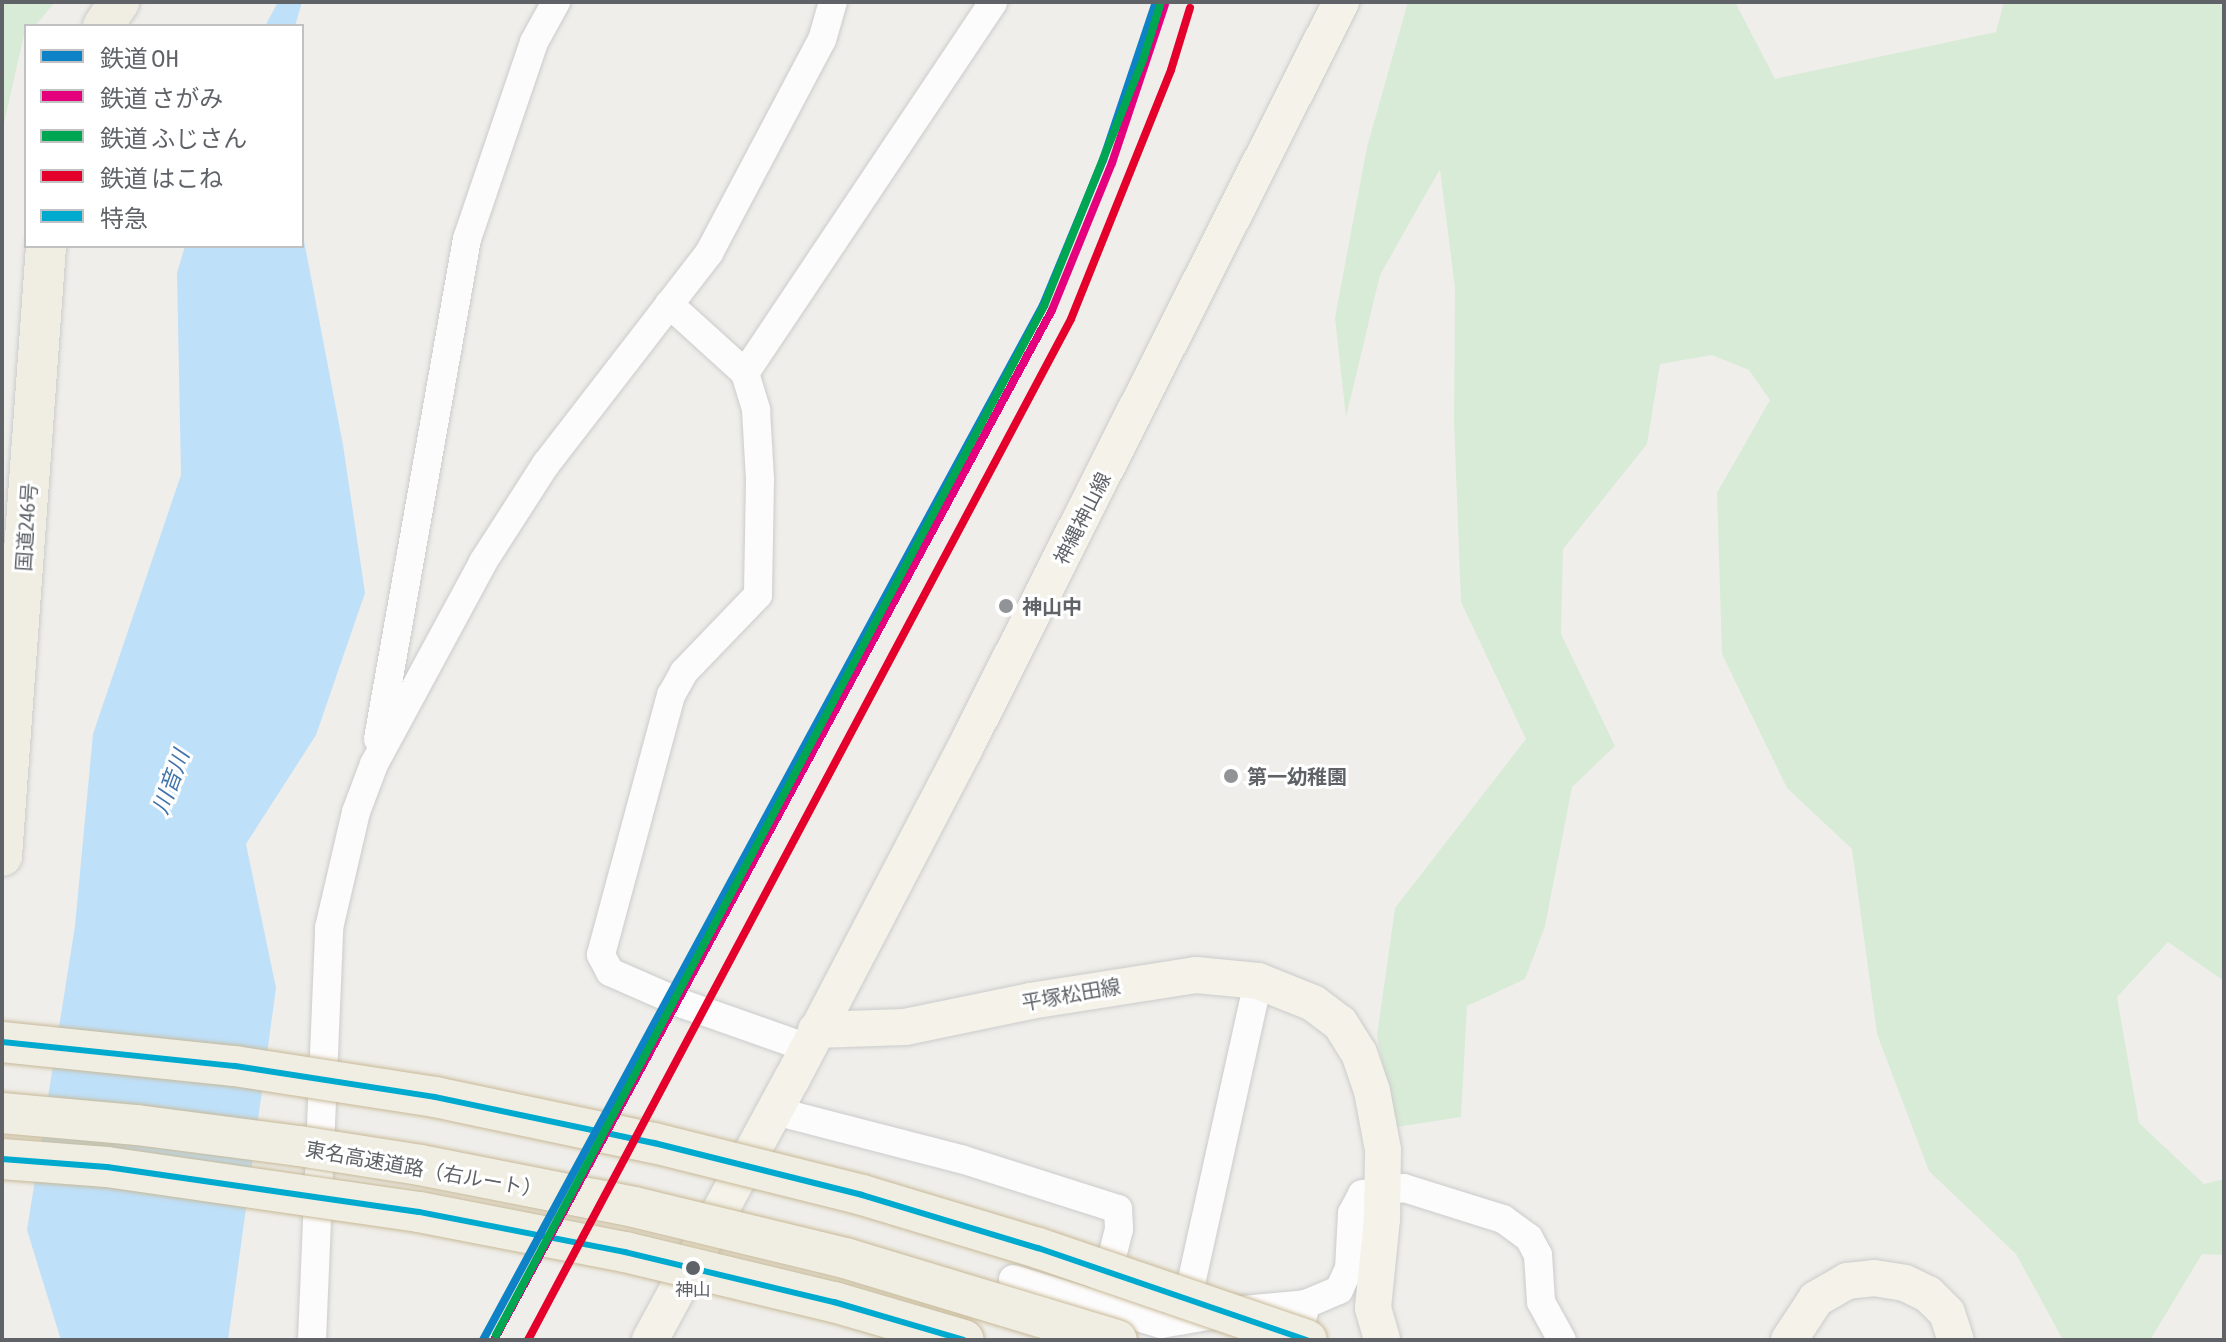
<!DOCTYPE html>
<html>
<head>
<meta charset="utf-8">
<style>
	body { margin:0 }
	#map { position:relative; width:2226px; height:1342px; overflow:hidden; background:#efeeea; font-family:"Asap Condensed","Noto Sans JP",sans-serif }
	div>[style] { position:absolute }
	.green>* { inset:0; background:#d8ebd6 }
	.water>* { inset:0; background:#bfe0f9 }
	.roads { filter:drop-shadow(0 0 2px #cbcccc) drop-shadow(0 0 2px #cbcccc) }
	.minor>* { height:28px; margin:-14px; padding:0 14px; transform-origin:14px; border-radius:14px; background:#fdfcfc }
	.major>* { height:36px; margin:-18px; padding:0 18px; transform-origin:18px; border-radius:18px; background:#f4f2e9 }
	.highway>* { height:40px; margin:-20px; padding:0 20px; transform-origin:20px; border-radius:20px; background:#f0ede3 }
	.bridges { filter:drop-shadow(0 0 2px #c8b996) drop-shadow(0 0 2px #c8b996) }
	.highway-bridge>* { height:40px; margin:-20px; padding:0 20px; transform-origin:20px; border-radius:20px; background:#f0ede3 }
	.bus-1>* { height:6px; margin:-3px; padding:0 3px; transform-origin:3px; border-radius:3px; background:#00a9ce }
	.rail-1>* { height:8px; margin:-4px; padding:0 4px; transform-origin:4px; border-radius:4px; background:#0d82c7 }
	.rail-2>* { height:8px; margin:-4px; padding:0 4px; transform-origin:4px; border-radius:4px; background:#e5007d }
	.rail-3>* { height:8px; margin:-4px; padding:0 4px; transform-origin:4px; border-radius:4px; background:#00a651 }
	.rail-4>* { height:8px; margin:-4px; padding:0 4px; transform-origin:4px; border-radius:4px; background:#e4002b }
	.dots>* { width:22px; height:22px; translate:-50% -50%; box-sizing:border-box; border:4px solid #fff; border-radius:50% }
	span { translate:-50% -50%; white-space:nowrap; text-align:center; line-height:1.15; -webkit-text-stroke:6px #fff; paint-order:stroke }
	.bus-label { font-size:18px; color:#5f6368 }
	.street-label { font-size:20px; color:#5f6368 }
	.poi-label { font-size:20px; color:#5f6368; font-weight:700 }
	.left { translate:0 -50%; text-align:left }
	.water-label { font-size:22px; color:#4174aa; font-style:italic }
	.frame { position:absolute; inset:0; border:4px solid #5f6368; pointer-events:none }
	.legend { position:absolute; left:24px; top:24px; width:280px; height:224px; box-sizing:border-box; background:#fff; border:2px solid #bfc1c3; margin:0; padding:10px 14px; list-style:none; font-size:24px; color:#5f6368 }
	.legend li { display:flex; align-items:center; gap:16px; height:40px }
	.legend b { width:40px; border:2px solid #bfc1c3 }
</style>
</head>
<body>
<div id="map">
	<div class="green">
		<div style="clip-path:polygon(2px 2px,55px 2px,35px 26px,26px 26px,2px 132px)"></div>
		<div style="clip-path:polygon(1408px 2px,1735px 2px,1775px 79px,1996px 32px,2004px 2px,2224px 2px,2224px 981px,2168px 942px,2117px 997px,2139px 1123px,2204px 1184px,2224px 1179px,2224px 1255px,2202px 1254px,2150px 1340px,2063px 1340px,2016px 1254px,1929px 1171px,1877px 1034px,1852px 849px,1787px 788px,1722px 654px,1717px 493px,1770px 400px,1749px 370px,1712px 355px,1660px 364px,1647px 444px,1563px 549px,1561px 634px,1615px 746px,1572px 787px,1545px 926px,1525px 979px,1467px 1006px,1461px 1117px,1396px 1127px,1377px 1036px,1395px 908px,1526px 739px,1461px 602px,1454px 422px,1455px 288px,1440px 169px,1380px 275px,1346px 417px,1335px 318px,1367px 147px)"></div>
	</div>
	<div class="water">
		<div style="clip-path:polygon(278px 2px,302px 2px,295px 26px,265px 26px)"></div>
		<div style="clip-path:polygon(302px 230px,343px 445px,365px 593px,316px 735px,246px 844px,276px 988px,228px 1340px,61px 1340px,27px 1230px,75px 926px,93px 734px,181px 475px,177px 273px,185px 246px,302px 246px)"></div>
	</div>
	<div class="roads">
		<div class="minor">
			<div style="left:669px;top:304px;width:103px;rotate:42.2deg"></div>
			<div style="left:745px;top:373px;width:39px;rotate:73deg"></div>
			<div style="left:756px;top:410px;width:69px;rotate:86.7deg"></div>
			<div style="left:760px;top:479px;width:116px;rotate:91deg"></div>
			<div style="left:758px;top:595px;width:107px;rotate:133.9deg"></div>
			<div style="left:684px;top:672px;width:26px;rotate:119deg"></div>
			<div style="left:671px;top:695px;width:269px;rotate:105.1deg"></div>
			<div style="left:601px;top:955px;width:19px;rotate:62deg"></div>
			<div style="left:610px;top:972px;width:80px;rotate:23.7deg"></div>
			<div style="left:683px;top:1004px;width:133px;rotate:19.4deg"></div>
			<div style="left:745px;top:373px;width:446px;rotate:-56.2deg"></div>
			<div style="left:378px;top:739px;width:508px;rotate:-79.91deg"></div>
			<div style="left:467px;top:239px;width:208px;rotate:-71.2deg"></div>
			<div style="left:534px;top:42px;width:46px;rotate:-61.2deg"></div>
			<div style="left:775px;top:1111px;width:192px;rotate:14.5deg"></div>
			<div style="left:961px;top:1159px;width:165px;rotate:17.7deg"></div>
			<div style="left:1118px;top:1209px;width:20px;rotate:87deg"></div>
			<div style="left:1119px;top:1229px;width:78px;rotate:104deg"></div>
			<div style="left:1013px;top:1279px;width:155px;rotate:16.9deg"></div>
			<div style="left:1161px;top:1324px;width:83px;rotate:-9.7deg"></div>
			<div style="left:1243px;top:1310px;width:63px;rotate:-5.4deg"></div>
			<div style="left:1183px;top:1320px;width:347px;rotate:-77.5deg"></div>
			<div style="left:312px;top:1340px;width:412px;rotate:-87.6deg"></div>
			<div style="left:329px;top:928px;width:119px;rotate:-76.9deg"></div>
			<div style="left:356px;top:812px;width:51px;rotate:-69.4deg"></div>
			<div style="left:374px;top:764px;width:230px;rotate:-61.6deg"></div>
			<div style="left:483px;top:562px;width:117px;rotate:-57.3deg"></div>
			<div style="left:546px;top:464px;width:267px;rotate:-52.3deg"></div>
			<div style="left:709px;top:253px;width:241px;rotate:-62.1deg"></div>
			<div style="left:822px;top:40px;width:40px;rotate:-74deg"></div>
			<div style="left:1304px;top:1340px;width:16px;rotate:-101deg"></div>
			<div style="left:1301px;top:1324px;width:21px;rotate:-76deg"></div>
			<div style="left:1306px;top:1304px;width:36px;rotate:-23deg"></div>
			<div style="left:1339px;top:1290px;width:23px;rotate:-65deg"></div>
			<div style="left:1349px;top:1269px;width:56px;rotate:-86.9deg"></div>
			<div style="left:1352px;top:1213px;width:21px;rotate:-62deg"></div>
			<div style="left:1362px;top:1194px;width:42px;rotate:-8.1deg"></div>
			<div style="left:1404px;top:1188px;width:104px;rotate:17.4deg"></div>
			<div style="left:1503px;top:1219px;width:32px;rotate:36deg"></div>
			<div style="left:1529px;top:1238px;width:19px;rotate:62deg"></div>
			<div style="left:1538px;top:1255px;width:47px;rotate:86.3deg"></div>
			<div style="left:1541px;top:1302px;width:43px;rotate:61.1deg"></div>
		</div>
		<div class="major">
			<div style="left:816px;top:1030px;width:89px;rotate:-1.9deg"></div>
			<div style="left:905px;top:1027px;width:128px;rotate:-11.7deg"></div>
			<div style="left:1030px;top:1001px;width:168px;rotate:-8.9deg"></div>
			<div style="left:1196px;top:975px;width:62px;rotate:5.5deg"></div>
			<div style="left:1258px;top:981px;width:59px;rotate:21.8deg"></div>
			<div style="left:1313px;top:1003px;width:34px;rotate:37deg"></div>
			<div style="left:1340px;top:1023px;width:36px;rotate:58deg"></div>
			<div style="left:1359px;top:1053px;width:40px;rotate:71.1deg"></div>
			<div style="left:1372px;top:1091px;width:60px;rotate:79.4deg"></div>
			<div style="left:1383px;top:1150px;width:69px;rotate:90.8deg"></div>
			<div style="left:1382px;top:1219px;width:89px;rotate:95.8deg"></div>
			<div style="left:1373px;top:1308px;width:33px;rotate:74deg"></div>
			<div style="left:650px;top:1340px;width:297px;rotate:-61.5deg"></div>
			<div style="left:792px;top:1079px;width:371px;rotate:-62.4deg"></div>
			<div style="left:964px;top:750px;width:838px;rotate:-63.25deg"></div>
			<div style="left:1789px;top:1340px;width:49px;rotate:-56.6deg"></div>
			<div style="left:1816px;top:1299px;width:36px;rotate:-30deg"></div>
			<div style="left:1847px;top:1281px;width:27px;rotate:-6deg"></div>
			<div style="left:1874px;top:1278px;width:31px;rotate:9deg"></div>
			<div style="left:1905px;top:1283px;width:25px;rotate:26deg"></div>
			<div style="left:1928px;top:1294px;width:27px;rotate:45deg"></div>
			<div style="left:1947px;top:1313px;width:28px;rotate:72deg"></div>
		</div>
		<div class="highway">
			<div style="left:103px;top:26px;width:29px;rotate:-56deg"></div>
			<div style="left:2px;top:856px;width:612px;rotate:-85.87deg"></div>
		</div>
	</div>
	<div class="bridges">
		<div class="highway-bridge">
			<div style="left:2px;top:1042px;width:234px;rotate:5.9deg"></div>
			<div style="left:235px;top:1066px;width:202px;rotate:8.8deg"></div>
			<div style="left:435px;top:1097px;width:224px;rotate:11.9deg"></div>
			<div style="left:654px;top:1143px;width:214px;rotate:14deg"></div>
			<div style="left:862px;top:1195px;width:184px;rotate:16.8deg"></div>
			<div style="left:1038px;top:1248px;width:284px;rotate:18.9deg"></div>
			<div style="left:2px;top:1113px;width:136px;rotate:5.1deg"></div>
			<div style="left:137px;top:1125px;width:163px;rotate:7.4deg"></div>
			<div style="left:299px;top:1146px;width:122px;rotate:8.9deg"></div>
			<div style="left:420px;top:1165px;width:218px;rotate:11.1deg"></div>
			<div style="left:634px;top:1207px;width:217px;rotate:13.6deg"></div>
			<div style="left:845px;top:1258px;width:284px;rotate:16.8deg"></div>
			<div style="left:2px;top:1159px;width:105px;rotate:4.4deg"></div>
			<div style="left:107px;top:1167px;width:315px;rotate:8.2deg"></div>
			<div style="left:419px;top:1212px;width:210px;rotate:11deg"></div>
			<div style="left:625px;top:1252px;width:215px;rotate:13.5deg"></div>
			<div style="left:834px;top:1302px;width:135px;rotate:16.3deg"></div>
		</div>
	</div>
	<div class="bus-1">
		<div style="left:2px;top:1042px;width:234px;rotate:5.9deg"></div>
		<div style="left:235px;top:1066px;width:202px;rotate:8.8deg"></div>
		<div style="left:435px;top:1097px;width:224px;rotate:11.9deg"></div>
		<div style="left:654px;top:1143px;width:214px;rotate:14deg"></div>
		<div style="left:862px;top:1195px;width:184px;rotate:16.8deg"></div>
		<div style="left:1038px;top:1248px;width:284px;rotate:18.9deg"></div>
		<div style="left:2px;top:1159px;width:105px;rotate:4.4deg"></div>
		<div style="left:107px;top:1167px;width:315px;rotate:8.2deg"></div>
		<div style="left:419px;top:1212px;width:210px;rotate:11deg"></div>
		<div style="left:625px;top:1252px;width:215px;rotate:13.5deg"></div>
		<div style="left:834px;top:1302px;width:135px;rotate:16.3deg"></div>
	</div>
	<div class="rail-1">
		<div style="left:483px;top:1340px;width:1177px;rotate:-61.58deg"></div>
		<div style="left:1043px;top:305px;width:157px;rotate:-67.5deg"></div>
		<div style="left:1103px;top:160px;width:167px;rotate:-71.5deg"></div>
	</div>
	<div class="rail-2">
		<div style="left:494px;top:1340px;width:1171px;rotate:-61.55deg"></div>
		<div style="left:1052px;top:310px;width:159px;rotate:-67.8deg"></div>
		<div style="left:1112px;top:163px;width:167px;rotate:-71.5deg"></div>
	</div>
	<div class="rail-3">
		<div style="left:496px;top:1335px;width:1166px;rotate:-61.96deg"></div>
		<div style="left:1044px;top:306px;width:265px;rotate:-68.1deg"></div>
		<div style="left:1143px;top:60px;width:61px;rotate:-72.8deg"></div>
	</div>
	<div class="rail-4">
		<div style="left:528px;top:1340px;width:1156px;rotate:-61.99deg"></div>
		<div style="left:1071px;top:319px;width:268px;rotate:-68.1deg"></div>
		<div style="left:1171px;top:70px;width:65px;rotate:-73deg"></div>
	</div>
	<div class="dots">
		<div style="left:1006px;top:606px;background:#919496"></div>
		<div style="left:1231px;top:776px;background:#919496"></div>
		<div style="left:693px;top:1268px;background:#5f6368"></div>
	</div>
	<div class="bus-label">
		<span style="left:693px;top:1290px">神山</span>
	</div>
	<div class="street-label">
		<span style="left:1082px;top:518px;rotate:-63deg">神縄神山線</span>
		<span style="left:26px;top:527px;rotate:-86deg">国道246号</span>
		<span style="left:1071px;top:994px;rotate:-10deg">平塚松田線</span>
		<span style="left:424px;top:1169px;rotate:10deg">東名高速道路（右ルート）</span>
	</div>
	<div class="poi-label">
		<span class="left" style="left:1022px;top:606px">神山中</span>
		<span class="left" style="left:1247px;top:776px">第一幼稚園</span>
	</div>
	<div class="water-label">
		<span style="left:171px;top:782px;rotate:-70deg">川音川</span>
	</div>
	<div class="frame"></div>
	<ul class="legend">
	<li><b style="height:10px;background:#0d82c7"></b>鉄道 OH</li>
	<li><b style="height:10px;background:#e5007d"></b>鉄道 さがみ</li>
	<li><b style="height:10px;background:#00a651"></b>鉄道 ふじさん</li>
	<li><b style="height:10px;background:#e4002b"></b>鉄道 はこね</li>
	<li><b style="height:10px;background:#00a9ce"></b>特急</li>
	</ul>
</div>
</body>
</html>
